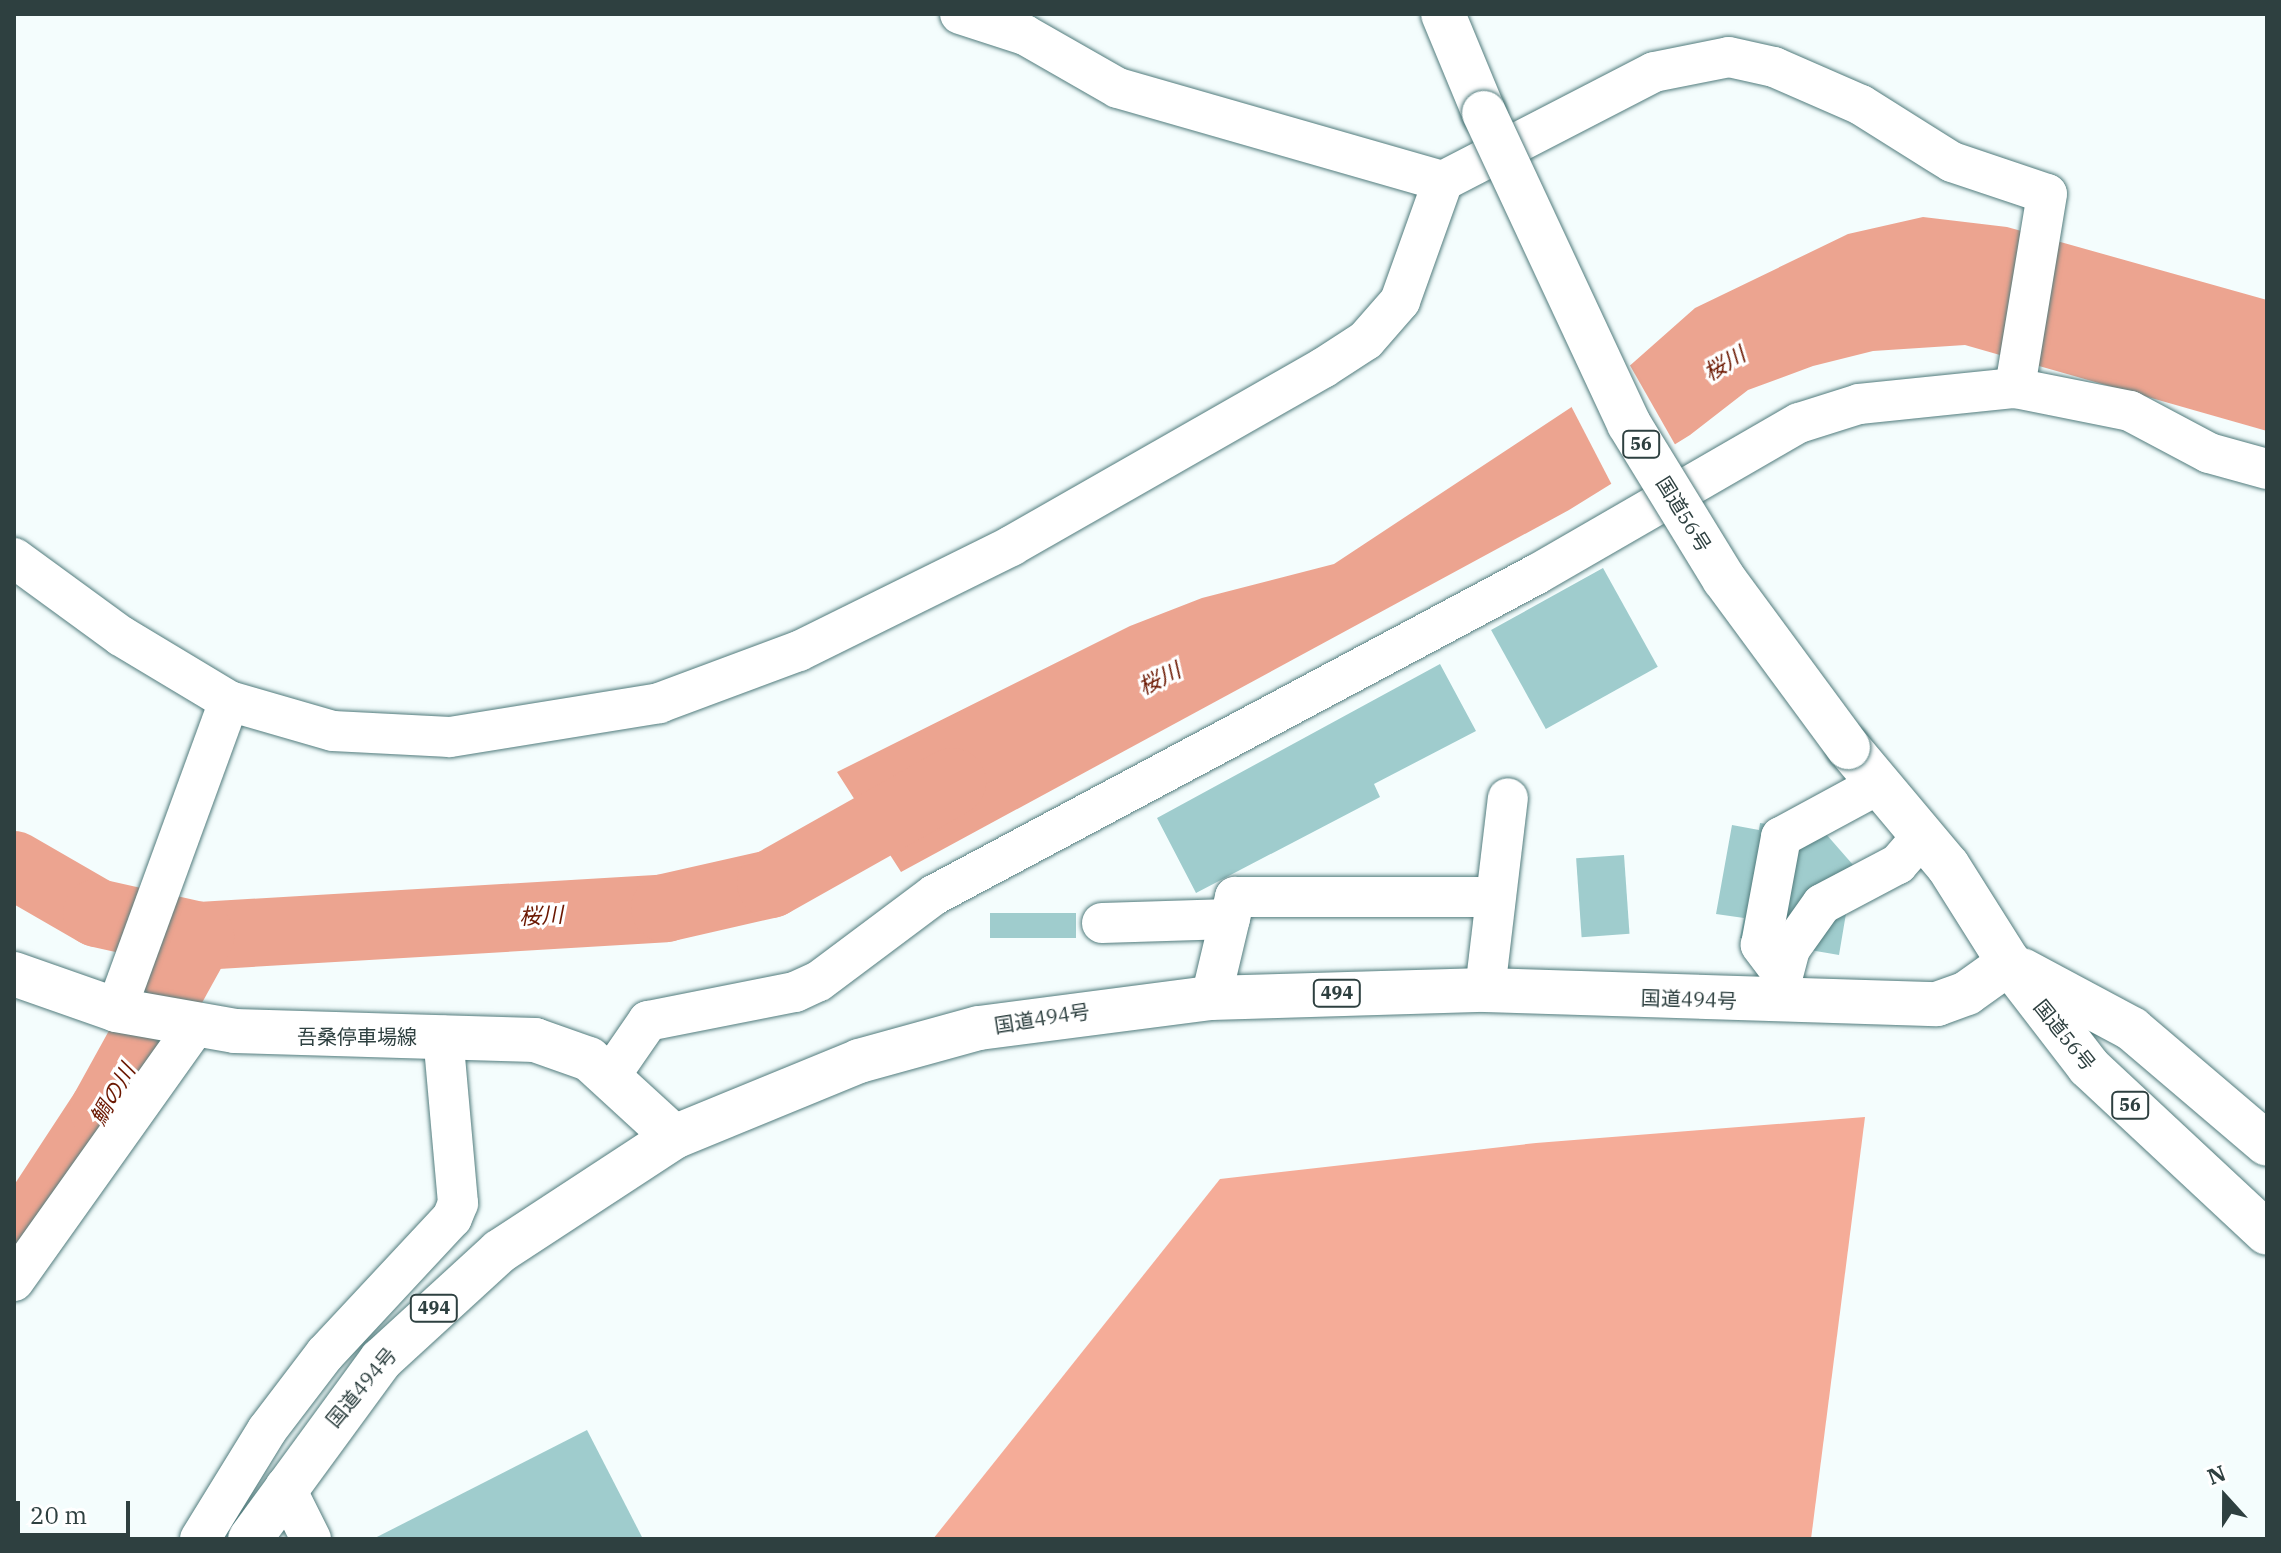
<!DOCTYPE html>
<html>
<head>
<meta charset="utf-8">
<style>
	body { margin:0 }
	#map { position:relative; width:2281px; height:1553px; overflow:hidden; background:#f4fdfd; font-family:"IBM Plex Serif","Noto Sans JP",serif }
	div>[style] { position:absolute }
	.forest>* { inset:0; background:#f5ac98 }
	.water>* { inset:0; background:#eca490 }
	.pier>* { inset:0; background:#f4fdfd }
	.river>* { height:68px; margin:-34px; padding:0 34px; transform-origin:34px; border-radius:34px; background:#eca490 }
	.building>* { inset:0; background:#9fcccd; transform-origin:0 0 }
	.roads { filter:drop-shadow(0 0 2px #527c7d) drop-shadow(0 0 2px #527c7d) }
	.minor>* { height:40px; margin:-20px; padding:0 20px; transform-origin:20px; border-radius:20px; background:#fff }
	.major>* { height:44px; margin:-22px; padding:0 22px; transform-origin:22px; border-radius:22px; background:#fff }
	.highway>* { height:44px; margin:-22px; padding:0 22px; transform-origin:22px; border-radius:22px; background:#fff }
	.bridges { filter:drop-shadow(0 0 2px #527c7d) drop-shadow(0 0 2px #527c7d) }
	.highway-bridge>* { height:44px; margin:-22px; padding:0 22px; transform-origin:22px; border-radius:22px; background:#fff }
	span { translate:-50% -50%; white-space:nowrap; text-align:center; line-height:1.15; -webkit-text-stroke:6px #fff; paint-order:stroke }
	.shield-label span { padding:2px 6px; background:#fff; border:2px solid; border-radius:6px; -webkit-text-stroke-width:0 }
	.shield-label { font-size:18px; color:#2e4040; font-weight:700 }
	.street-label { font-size:20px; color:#2e4040 }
	.water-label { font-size:22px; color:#6b1700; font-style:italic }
	.frame { position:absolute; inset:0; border:16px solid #2e4040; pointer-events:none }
	.north { position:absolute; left:2185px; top:1457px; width:80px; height:80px; -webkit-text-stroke:6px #fff; paint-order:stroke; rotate:339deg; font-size:22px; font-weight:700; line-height:32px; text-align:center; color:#2e4040 }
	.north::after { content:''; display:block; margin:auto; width:28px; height:36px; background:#2e4040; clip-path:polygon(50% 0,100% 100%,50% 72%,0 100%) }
	.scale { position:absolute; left:16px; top:1501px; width:114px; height:36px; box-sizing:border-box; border:4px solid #2e4040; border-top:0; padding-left:10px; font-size:24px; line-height:28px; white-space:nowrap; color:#2e4040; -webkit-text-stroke:6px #fff; paint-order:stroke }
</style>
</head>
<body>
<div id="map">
	<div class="forest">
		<div style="clip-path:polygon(1865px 1117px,1811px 1539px,933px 1539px,1220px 1179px,1536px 1143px)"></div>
	</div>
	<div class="water">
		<div style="clip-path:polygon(1923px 217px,2007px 227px,2267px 300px,2267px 431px,1965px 345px,1873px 351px,1813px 366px,1748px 390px,1690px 435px,1569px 510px,901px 872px,837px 772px,1130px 626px,1202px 598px,1334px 564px,1617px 377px,1695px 308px,1848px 234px)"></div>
	</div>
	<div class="pier">
		<div style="clip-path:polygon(1628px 362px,1677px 448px,1613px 487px,1570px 404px)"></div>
	</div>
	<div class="river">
		<div style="left:14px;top:865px;width:96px;rotate:30deg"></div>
		<div style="left:97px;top:913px;width:106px;rotate:12.6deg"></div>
		<div style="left:200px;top:936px;width:466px;rotate:-3.4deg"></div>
		<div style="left:665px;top:908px;width:109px;rotate:-12.8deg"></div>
		<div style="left:771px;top:884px;width:208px;rotate:-29.4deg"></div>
		<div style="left:14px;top:1247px;width:164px;rotate:-56.7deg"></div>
		<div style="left:104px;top:1110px;width:199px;rotate:-61.1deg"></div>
	</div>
	<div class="building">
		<div style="left:1603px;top:568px;width:113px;height:128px;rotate:61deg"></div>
		<div style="clip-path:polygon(1440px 664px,1476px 731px,1374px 784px,1380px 797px,1196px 893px,1157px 818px)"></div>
		<div style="clip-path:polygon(1760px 823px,1826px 834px,1854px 866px,1839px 955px,1740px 938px,1744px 918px,1716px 914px,1732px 825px,1759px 830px)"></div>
		<div style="left:1624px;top:855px;width:79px;height:48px;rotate:86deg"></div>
		<div style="left:990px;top:913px;width:86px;height:25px"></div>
		<div style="clip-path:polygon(587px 1430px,643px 1539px,373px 1539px)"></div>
	</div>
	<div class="roads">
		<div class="minor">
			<div style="left:960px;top:14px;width:68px;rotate:17.9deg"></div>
			<div style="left:1025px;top:35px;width:107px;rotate:29.7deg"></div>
			<div style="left:1118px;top:88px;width:338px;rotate:16deg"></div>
			<div style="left:14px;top:558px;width:132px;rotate:36.1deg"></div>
			<div style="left:121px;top:636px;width:126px;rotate:31deg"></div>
			<div style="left:229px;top:701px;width:108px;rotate:16.1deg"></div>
			<div style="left:333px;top:731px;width:117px;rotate:2.9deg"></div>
			<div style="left:450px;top:737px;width:212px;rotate:-9.2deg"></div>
			<div style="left:659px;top:703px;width:149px;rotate:-20.4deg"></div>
			<div style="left:799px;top:651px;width:237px;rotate:-26.3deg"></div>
			<div style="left:1011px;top:546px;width:359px;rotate:-29.7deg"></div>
			<div style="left:1323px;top:368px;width:51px;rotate:-33.1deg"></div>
			<div style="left:1366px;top:340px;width:52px;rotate:-48.9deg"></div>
			<div style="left:1400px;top:301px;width:127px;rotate:-70.3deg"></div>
			<div style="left:1443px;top:181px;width:237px;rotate:-27.3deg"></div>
			<div style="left:1654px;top:72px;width:76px;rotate:-11.3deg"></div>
			<div style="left:1729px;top:57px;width:46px;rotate:12.5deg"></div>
			<div style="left:1774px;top:67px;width:95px;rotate:23.6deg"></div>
			<div style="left:1861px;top:105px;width:107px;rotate:32.1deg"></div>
			<div style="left:1952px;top:162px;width:100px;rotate:18.6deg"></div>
			<div style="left:2047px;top:194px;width:197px;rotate:99.4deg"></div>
			<div style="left:1102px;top:923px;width:128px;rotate:-1.8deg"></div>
			<div style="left:1781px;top:972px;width:34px;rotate:-127deg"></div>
			<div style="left:1761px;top:945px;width:110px;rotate:-79.5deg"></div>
			<div style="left:1781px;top:837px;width:109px;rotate:-28.4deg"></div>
			<div style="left:1485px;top:990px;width:193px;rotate:-83.2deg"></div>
			<div style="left:1778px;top:994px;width:47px;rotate:-75.1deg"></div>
			<div style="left:1790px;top:949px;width:55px;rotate:-54.6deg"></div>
			<div style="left:1822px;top:904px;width:86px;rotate:-27.8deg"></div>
			<div style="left:1898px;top:864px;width:37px;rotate:-49deg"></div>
			<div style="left:1211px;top:998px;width:104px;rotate:-76.6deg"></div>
			<div style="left:1235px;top:897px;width:260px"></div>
			<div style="left:116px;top:1010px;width:329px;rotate:-69.9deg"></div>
			<div style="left:610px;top:1076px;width:67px;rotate:-55.4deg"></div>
			<div style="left:648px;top:1021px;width:150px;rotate:-11.2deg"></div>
			<div style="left:795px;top:992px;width:26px;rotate:-25deg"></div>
			<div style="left:819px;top:981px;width:144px;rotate:-36.8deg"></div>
			<div style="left:934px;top:895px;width:683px;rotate:-28.03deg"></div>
			<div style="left:1537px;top:574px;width:302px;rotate:-30deg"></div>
			<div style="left:1799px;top:423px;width:63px;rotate:-17.6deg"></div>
			<div style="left:1859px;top:404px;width:157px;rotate:-5.9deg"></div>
			<div style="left:2015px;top:388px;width:117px;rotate:11.3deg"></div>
			<div style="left:2130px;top:411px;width:89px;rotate:28deg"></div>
			<div style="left:2209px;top:453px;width:60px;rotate:15.4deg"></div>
			<div style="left:14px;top:1281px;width:314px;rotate:-54.6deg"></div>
			<div style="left:285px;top:1487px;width:58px;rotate:63.4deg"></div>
			<div style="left:200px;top:1539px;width:128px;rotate:-58.4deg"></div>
			<div style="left:267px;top:1430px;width:96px;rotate:-52.7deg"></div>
			<div style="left:325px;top:1354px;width:186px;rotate:-47deg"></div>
			<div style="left:452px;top:1218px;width:16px;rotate:-68deg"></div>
			<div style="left:458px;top:1203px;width:168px;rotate:-95.1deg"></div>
		</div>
		<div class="major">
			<div style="left:14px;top:974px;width:108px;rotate:19.4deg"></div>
			<div style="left:116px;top:1010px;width:121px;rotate:10deg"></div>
			<div style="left:235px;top:1031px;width:300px;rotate:1.7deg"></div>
			<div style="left:535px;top:1040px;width:57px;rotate:19.4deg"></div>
			<div style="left:589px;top:1059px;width:115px;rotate:42.5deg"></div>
		</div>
		<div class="highway">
			<div style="left:1443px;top:14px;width:107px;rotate:67.5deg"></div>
			<div style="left:1848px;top:747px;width:155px;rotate:50deg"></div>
			<div style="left:1948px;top:866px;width:115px;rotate:57.8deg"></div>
			<div style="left:2009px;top:963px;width:131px;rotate:52.4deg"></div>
			<div style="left:2089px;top:1067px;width:243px;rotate:43deg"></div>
			<div style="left:2022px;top:970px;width:125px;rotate:28.2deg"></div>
			<div style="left:2132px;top:1029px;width:177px;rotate:40.4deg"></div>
			<div style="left:250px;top:1539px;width:222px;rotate:-53.8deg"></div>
			<div style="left:381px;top:1360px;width:161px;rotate:-42.5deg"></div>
			<div style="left:500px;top:1251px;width:208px;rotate:-33.2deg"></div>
			<div style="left:674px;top:1137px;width:200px;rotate:-22.3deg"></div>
			<div style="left:859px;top:1061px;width:124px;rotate:-15.4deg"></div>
			<div style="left:979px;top:1028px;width:234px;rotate:-7.4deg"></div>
			<div style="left:1211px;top:998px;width:274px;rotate:-1.7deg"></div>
			<div style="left:1485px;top:990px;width:452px;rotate:1.8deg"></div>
			<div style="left:1937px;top:1004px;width:32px;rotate:-20deg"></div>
			<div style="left:1967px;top:993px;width:52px;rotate:-35.5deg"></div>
		</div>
	</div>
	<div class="bridges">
		<div class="highway-bridge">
			<div style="left:1484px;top:113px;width:343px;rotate:65deg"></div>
			<div style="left:1629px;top:424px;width:182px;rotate:58.5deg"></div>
			<div style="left:1724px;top:579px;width:209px;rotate:53.6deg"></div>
		</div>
	</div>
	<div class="shield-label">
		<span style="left:1641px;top:444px">56</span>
		<span style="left:1337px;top:993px">494</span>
		<span style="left:2130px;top:1105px">56</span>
		<span style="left:434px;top:1308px">494</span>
	</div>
	<div class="street-label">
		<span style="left:1684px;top:514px;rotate:58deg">国道56号</span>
		<span style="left:1689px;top:999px;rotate:2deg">国道494号</span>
		<span style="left:1042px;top:1018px;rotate:-9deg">国道494号</span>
		<span style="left:2065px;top:1035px;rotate:51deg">国道56号</span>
		<span style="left:357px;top:1036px">吾桑停車場線</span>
		<span style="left:361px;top:1387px;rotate:-50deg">国道494号</span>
	</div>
	<div class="water-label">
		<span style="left:1724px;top:363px;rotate:-31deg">桜川</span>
		<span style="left:1159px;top:678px;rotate:-27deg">桜川</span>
		<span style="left:541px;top:915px;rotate:-3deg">桜川</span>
		<span style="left:112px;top:1094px;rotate:-60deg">鯛の川</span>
	</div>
	<div class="frame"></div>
	<div class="north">N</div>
	<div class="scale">20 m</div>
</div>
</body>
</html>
